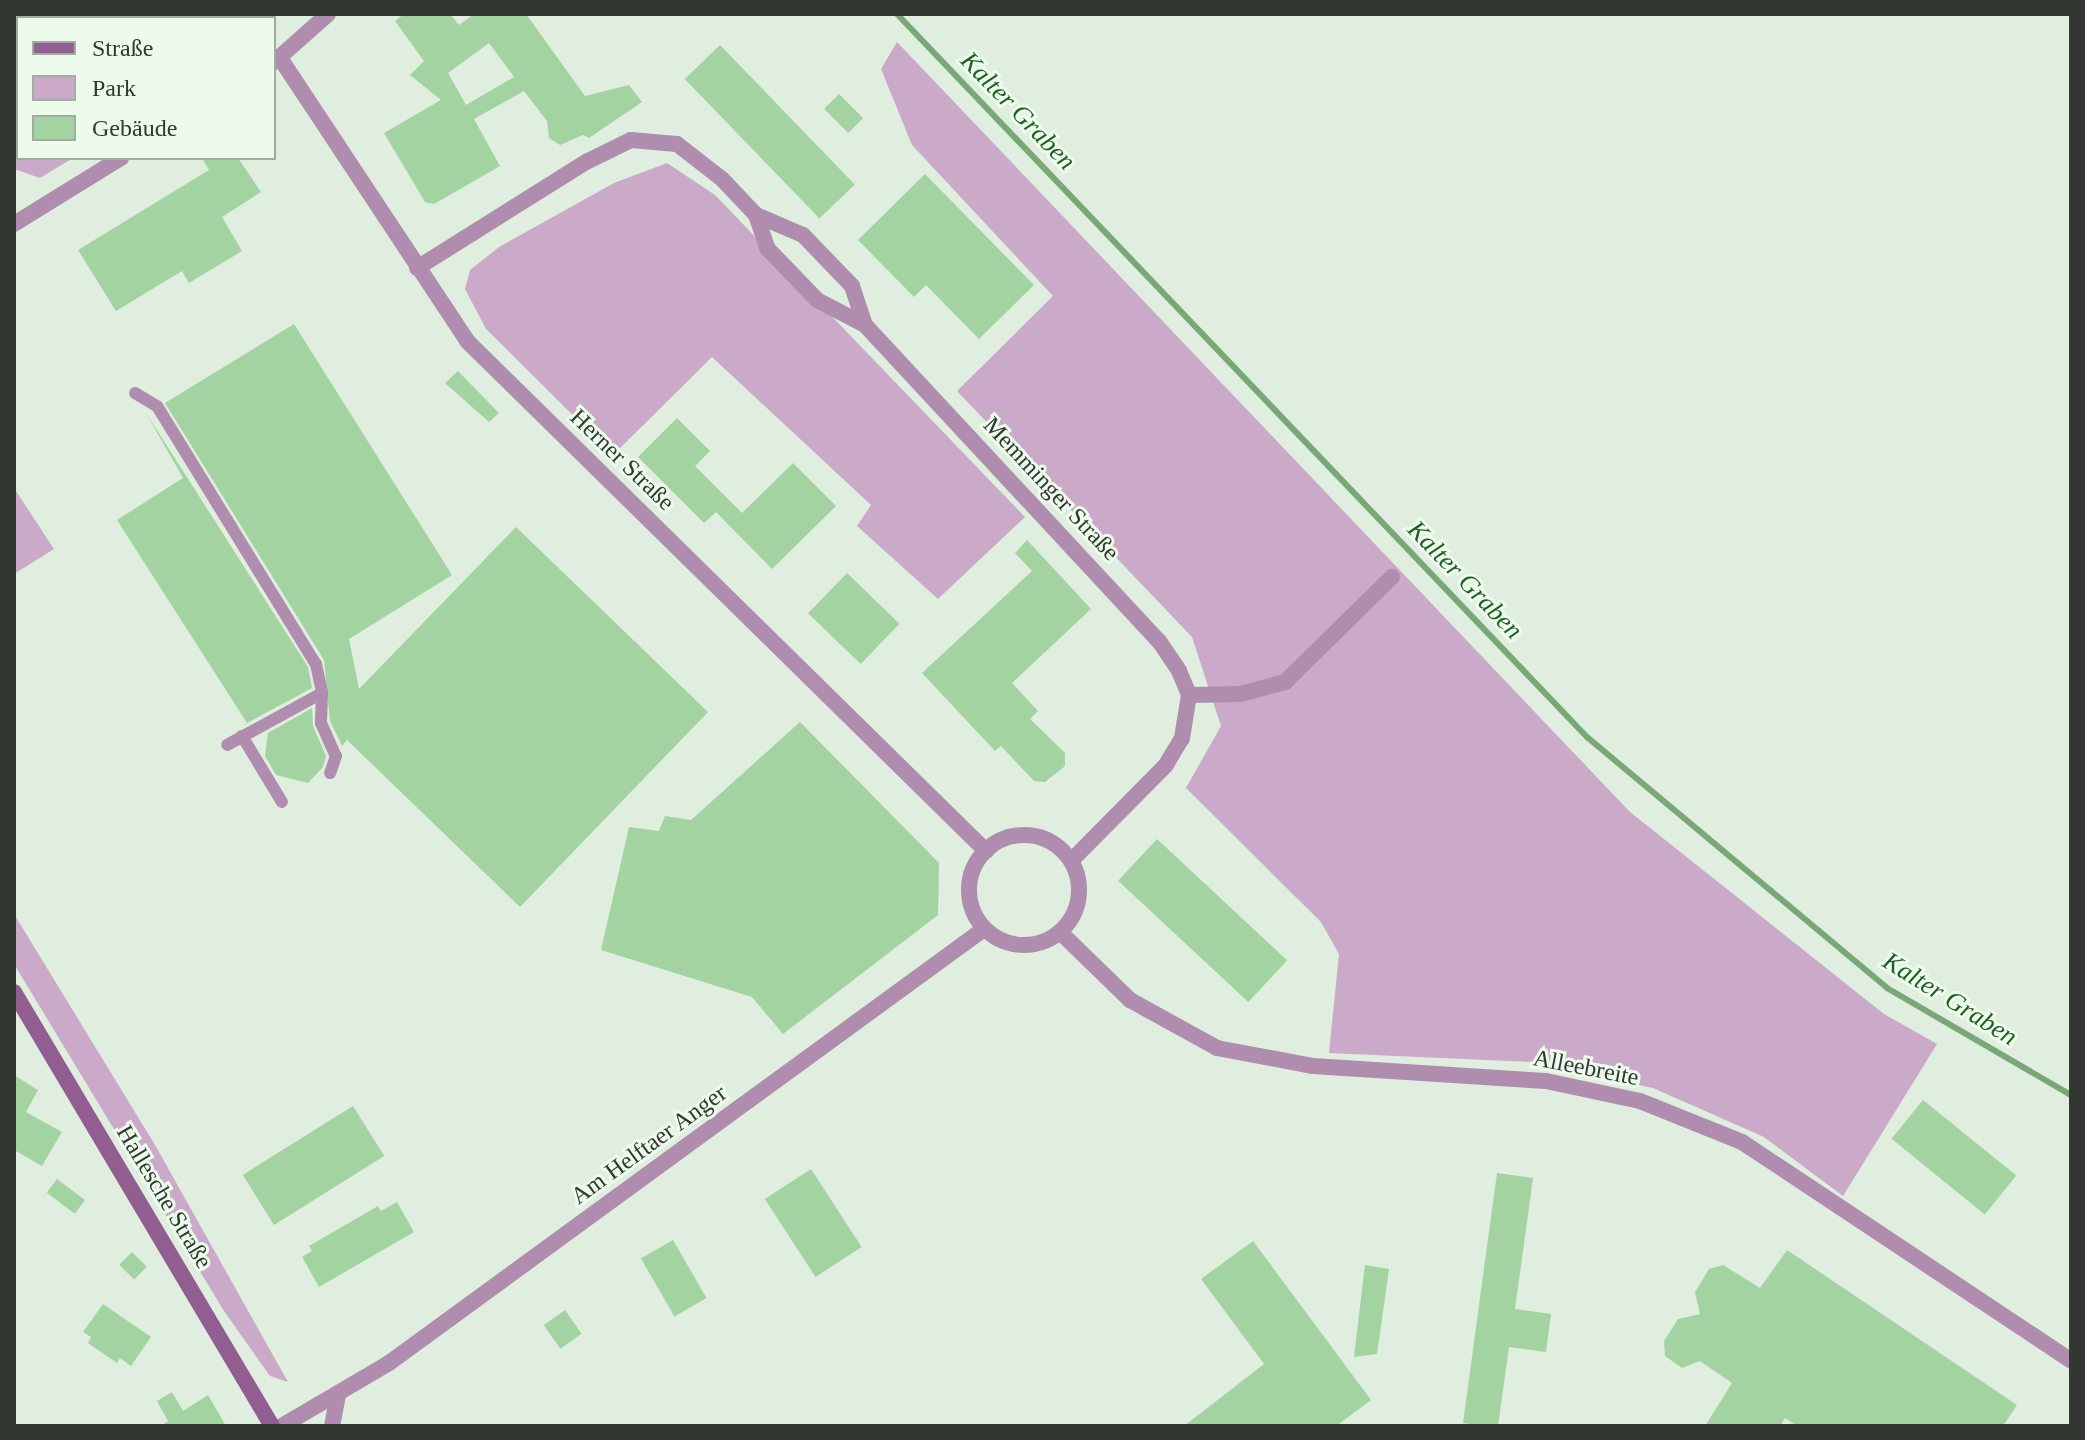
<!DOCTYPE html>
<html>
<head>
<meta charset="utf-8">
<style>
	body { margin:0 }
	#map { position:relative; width:2085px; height:1440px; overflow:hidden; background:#dfeede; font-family:"Times New Roman",serif }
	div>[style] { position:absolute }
	.green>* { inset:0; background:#caa9c9 }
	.stream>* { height:6px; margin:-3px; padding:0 3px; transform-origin:3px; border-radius:3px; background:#79a777 }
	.building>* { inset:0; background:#a3d3a1; transform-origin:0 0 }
	.pedestrian>* { height:12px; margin:-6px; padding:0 6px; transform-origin:6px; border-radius:6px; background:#b08caf }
	.minor>* { height:16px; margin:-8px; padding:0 8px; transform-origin:8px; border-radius:8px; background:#b08caf }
	.minor>.ring { margin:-8px; padding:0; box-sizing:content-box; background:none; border:16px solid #b08caf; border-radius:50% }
	.secondary>* { height:16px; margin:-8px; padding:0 8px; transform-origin:8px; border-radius:8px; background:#925e92 }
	span { translate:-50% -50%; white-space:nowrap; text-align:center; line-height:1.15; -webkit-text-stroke:6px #ecfbeb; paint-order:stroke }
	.street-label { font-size:24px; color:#323831 }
	.water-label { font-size:26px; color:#1f5f21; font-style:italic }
	.frame { position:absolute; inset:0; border:16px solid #323831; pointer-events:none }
	.legend { position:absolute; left:16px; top:16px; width:260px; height:144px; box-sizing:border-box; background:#ecfbeb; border:2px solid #a2ada1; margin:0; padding:10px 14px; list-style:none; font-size:24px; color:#323831 }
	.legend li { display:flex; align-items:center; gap:16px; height:40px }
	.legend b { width:40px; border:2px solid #a2ada1 }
</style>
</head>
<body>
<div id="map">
	<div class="green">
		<div style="clip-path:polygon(14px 14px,105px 18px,18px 18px,18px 158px,73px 158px,40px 178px,14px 169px)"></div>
		<div style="clip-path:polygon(897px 42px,1630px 812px,1884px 1014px,1937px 1044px,1843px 1196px,1764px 1137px,1653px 1088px,1529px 1062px,1329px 1053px,1339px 954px,1321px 922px,1186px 788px,1221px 726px,1192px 637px,957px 391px,1053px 296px,912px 145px,881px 69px)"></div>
		<div style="clip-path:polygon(667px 163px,715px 195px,1025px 517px,938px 599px,857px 526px,871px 505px,712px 357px,613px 455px,486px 329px,465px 289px,470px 270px,499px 247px,614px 183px)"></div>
		<div style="clip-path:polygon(14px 488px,54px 549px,14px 574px)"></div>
		<div style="clip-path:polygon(14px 914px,155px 1145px,288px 1382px,270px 1376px,224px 1311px,14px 964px)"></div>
	</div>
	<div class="stream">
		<div style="left:897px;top:14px;width:999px;rotate:46.34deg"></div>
		<div style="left:1587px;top:737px;width:391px;rotate:39.9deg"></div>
		<div style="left:1887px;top:988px;width:213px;rotate:30.2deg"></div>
	</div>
	<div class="building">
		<div style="clip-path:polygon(evenodd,404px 14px,450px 14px,459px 25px,474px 14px,526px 14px,585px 96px,629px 85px,642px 102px,589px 138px,583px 135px,560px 145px,549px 138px,547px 121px,524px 91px,474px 119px,500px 166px,434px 204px,425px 202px,384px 133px,441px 100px,410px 75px,424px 61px,395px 21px,404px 14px,489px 43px,514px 77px,466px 105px,448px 73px,489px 43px)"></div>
		<div style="left:720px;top:45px;width:194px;height:49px;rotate:46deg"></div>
		<div style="left:839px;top:94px;width:34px;height:21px;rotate:45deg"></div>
		<div style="clip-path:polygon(202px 158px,238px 158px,261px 192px,222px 217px,242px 251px,189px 283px,182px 271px,116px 311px,78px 250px,209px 170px)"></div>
		<div style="clip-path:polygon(925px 174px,1034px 285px,979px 339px,926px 285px,914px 297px,858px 240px)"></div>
		<div style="clip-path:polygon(294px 324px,452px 575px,349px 639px,359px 689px,516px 527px,708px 712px,520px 907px,347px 740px,342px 746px,330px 721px,324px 660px,165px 403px)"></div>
		<div style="clip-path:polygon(458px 371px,499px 413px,489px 422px,445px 383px)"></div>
		<div style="clip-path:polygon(146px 413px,308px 667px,312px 688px,247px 723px,117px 520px,183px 478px)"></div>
		<div style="clip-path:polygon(677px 418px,710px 451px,695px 466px,742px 513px,793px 463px,836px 506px,772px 569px,716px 512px,704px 523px,638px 457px)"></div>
		<div style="clip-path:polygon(1027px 540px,1091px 609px,1012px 683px,1038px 711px,1030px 719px,1065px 753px,1065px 766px,1045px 782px,1034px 781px,1001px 746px,995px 751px,922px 673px,1032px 571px,1015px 553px)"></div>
		<div style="left:847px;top:573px;width:73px;height:56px;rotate:44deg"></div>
		<div style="clip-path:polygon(312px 708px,313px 726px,326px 756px,323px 767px,308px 783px,276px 775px,265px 756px,268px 733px)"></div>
		<div style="clip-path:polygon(800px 722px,939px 863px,938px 915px,783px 1034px,752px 997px,601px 950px,629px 827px,659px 831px,665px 816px,691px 820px)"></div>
		<div style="left:1157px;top:839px;width:178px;height:57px;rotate:43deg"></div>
		<div style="clip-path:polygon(14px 1075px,38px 1090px,26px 1112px,62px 1132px,42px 1166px,14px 1150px)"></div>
		<div style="left:1923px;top:1100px;width:120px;height:50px;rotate:39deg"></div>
		<div style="left:353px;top:1106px;width:59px;height:130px;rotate:58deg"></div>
		<div style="left:811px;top:1169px;width:93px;height:55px;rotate:57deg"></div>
		<div style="clip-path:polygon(1497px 1173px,1533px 1178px,1515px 1309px,1551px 1314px,1546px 1352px,1509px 1347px,1498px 1426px,1482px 1426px,1463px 1423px)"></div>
		<div style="left:57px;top:1179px;width:35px;height:17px;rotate:37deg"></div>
		<div style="clip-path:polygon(397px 1202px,414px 1232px,319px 1287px,302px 1257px,312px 1251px,309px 1246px,378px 1206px,381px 1211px)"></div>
		<div style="left:673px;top:1240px;width:67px;height:37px;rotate:60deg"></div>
		<div style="clip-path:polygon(1253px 1241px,1371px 1400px,1336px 1426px,1184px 1426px,1264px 1364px,1201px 1279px)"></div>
		<div style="clip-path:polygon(1787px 1250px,2017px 1405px,2003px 1426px,1797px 1426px,1785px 1418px,1780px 1426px,1705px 1426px,1732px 1383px,1700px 1361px,1682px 1368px,1665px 1356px,1664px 1341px,1678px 1319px,1700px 1314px,1695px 1292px,1709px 1269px,1723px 1265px,1760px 1288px)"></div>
		<div style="left:132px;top:1252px;width:21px;height:18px;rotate:45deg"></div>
		<div style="clip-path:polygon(1365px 1265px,1389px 1269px,1377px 1354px,1354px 1357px)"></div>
		<div style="clip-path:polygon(103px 1304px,151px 1337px,131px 1366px,120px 1358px,117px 1363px,88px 1343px,91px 1337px,83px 1332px)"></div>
		<div style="left:565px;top:1310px;width:29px;height:26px;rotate:55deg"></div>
		<div style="clip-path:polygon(172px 1392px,183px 1411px,208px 1395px,226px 1426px,161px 1426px,168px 1421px,157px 1401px)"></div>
	</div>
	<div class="pedestrian">
		<div style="left:135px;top:393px;width:26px;rotate:31deg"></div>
		<div style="left:157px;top:406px;width:303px;rotate:58.4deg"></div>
		<div style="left:316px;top:664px;width:30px;rotate:78deg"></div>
		<div style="left:322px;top:693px;width:108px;rotate:151.3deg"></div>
		<div style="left:322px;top:693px;width:30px;rotate:92deg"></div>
		<div style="left:321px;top:723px;width:36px;rotate:66deg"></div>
		<div style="left:336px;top:756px;width:18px;rotate:109deg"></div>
		<div style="left:242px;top:736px;width:77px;rotate:58.8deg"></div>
	</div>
	<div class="minor">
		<div style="left:280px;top:58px;width:339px;rotate:56.5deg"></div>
		<div style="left:467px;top:341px;width:728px;rotate:44.5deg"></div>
		<div style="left:274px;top:62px;width:72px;rotate:-41.6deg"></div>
		<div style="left:756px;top:215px;width:51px;rotate:23.1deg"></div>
		<div style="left:803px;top:235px;width:71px;rotate:46.1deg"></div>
		<div style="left:852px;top:286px;width:41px;rotate:71.6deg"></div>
		<div style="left:14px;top:224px;width:126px;rotate:-31.7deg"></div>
		<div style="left:417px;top:268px;width:199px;rotate:-32.1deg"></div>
		<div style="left:586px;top:162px;width:50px;rotate:-26.1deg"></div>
		<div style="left:631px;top:140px;width:46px;rotate:5deg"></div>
		<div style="left:677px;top:144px;width:57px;rotate:37.9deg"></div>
		<div style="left:722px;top:179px;width:50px;rotate:46.6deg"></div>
		<div style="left:756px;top:215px;width:36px;rotate:71deg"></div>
		<div style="left:768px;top:249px;width:71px;rotate:46.1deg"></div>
		<div style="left:817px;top:300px;width:54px;rotate:27.5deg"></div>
		<div style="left:865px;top:325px;width:432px;rotate:47.1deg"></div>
		<div style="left:1159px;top:641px;width:36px;rotate:56deg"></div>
		<div style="left:1179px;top:671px;width:26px;rotate:67deg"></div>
		<div style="left:1189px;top:695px;width:44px;rotate:99.2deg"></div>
		<div style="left:1182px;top:738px;width:31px;rotate:121deg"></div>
		<div style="left:1166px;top:765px;width:135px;rotate:134.7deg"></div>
		<div style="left:1189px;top:695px;width:52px;rotate:-1.1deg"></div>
		<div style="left:1241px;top:694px;width:46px;rotate:-15.3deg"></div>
		<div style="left:1285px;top:682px;width:150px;rotate:-44.5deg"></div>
		<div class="ring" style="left:969px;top:835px;width:94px;height:94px"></div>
		<div style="left:1060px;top:932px;width:98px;rotate:44.2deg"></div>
		<div style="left:1130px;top:1000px;width:99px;rotate:28.9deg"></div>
		<div style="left:1217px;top:1048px;width:98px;rotate:10.6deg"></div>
		<div style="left:1313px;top:1066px;width:233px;rotate:3.7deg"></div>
		<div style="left:1546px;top:1081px;width:96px;rotate:12deg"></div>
		<div style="left:1640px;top:1101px;width:110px;rotate:21.9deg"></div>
		<div style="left:1742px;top:1142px;width:395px;rotate:33.6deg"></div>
		<div style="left:282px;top:1426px;width:124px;rotate:-30.5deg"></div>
		<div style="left:389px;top:1363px;width:736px;rotate:-36.11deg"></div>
		<div style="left:332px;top:1426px;width:32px;rotate:-79deg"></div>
	</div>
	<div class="secondary">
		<div style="left:14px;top:992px;width:505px;rotate:59.27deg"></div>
	</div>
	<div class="street-label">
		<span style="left:622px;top:460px;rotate:44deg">Herner Straße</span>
		<span style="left:1051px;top:489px;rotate:47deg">Memminger Straße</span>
		<span style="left:1586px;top:1068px;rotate:11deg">Alleebreite</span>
		<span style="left:649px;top:1145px;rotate:-36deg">Am Helftaer Anger</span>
		<span style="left:164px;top:1197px;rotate:59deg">Hallesche Straße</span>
	</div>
	<div class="water-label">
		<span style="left:1018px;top:111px;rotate:46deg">Kalter Graben</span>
		<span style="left:1465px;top:580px;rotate:46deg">Kalter Graben</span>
		<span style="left:1950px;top:999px;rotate:32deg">Kalter Graben</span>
	</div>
	<div class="frame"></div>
	<ul class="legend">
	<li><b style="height:10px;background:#925e92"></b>Straße</li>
	<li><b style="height:22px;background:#caa9c9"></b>Park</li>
	<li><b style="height:22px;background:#a3d3a1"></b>Gebäude</li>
	</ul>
</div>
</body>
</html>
